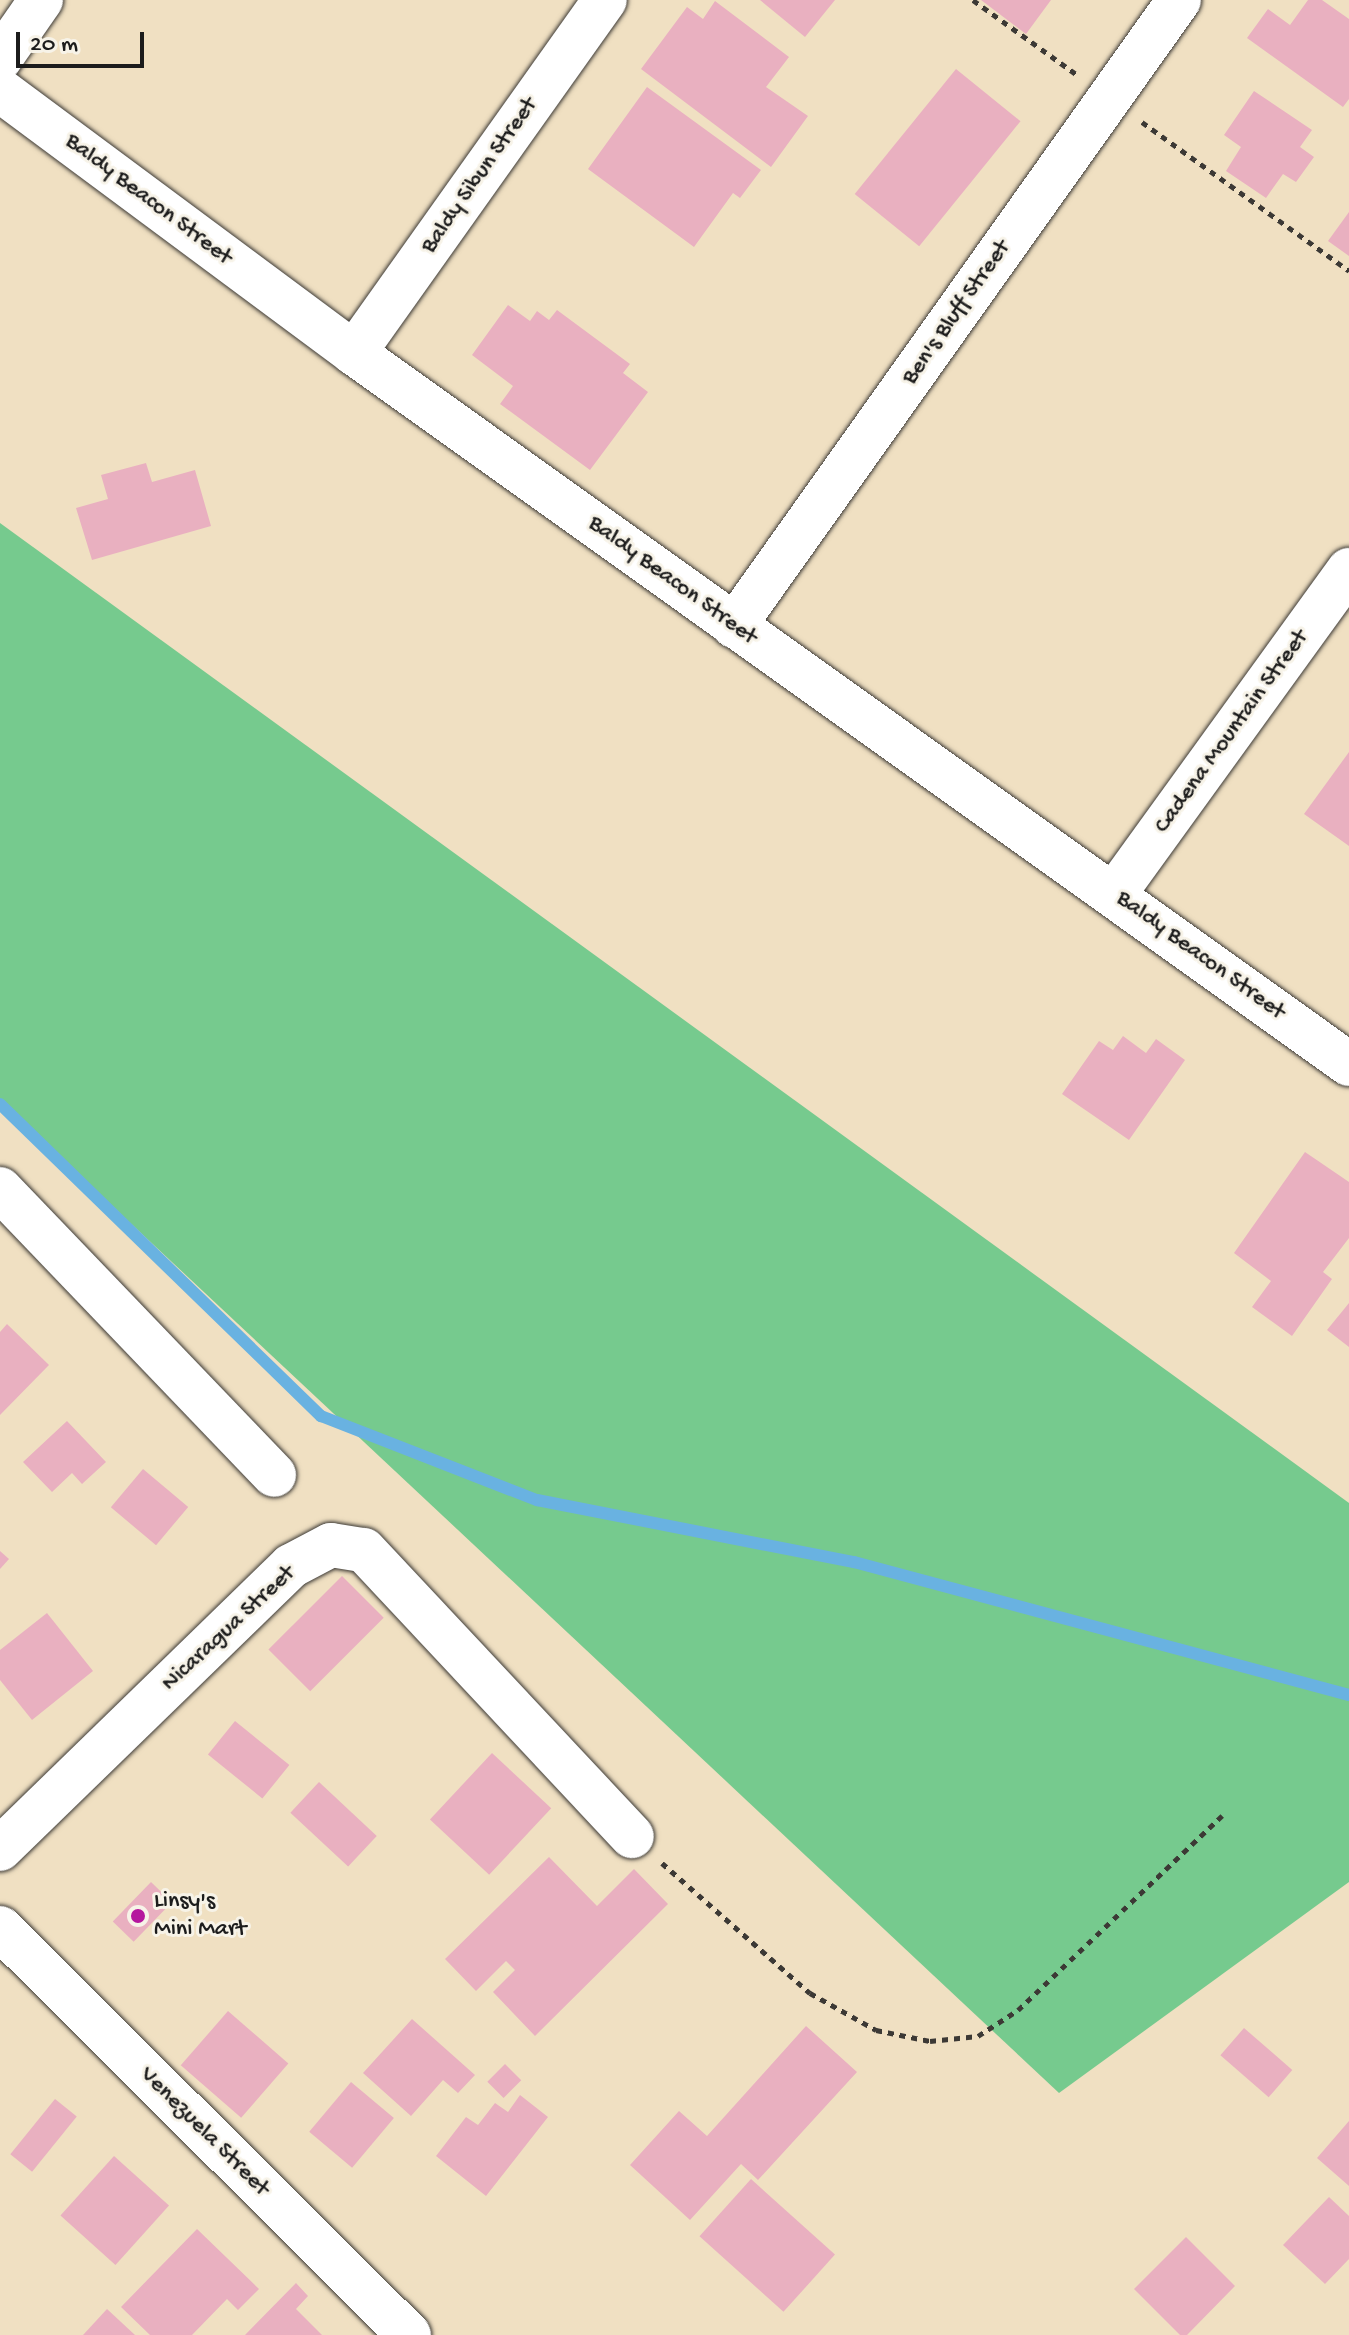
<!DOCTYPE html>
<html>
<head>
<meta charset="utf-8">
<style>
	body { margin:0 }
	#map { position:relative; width:1349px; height:2335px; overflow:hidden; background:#f0e0c2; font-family:"Gochi Hand",sans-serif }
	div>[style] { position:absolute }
	.green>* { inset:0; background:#76ca8e }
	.stream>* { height:12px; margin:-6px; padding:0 6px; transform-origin:6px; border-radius:6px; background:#69b2e1 }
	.building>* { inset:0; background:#e9b0c0; transform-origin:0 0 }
	.path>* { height:5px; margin-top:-2.5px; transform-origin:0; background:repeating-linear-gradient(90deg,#3c3935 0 6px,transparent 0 12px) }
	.roads { filter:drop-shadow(0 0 2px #3c3935) drop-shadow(0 0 2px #3c3935) }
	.minor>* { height:44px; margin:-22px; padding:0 22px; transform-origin:22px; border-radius:22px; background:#fff }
	.dots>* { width:22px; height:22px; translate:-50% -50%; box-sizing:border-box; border:4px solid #f7f3e8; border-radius:50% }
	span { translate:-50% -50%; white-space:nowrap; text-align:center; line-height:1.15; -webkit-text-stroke:6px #f7f3e8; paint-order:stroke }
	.street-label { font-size:24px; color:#1c1c1c }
	.poi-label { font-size:24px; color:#1c1c1c }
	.left { translate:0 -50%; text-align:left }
	.scale { position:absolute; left:16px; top:32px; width:128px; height:36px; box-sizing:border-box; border:4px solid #1c1c1c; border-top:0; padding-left:10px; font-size:24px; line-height:28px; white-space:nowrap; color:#1c1c1c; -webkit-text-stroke:6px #f7f3e8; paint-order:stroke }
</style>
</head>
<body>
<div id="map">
	<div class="green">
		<div style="clip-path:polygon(0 523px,1349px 1503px,1349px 1882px,1059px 2093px,0 1101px)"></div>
	</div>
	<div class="stream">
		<div style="left:0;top:1104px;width:448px;rotate:44.2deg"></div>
		<div style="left:321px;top:1416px;width:232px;rotate:21.3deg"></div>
		<div style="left:537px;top:1500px;width:323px;rotate:11.1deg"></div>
		<div style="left:854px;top:1562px;width:513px;rotate:15.04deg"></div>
	</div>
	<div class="building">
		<div style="clip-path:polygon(760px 0,835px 0,805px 37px)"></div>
		<div style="clip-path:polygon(981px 0,1051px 0,1026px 34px)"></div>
		<div style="clip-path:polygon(1308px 0,1322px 0,1349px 19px,1349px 99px,1343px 107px,1247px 38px,1268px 9px,1290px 25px)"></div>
		<div style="clip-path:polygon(715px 1px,789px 57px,766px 87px,808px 116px,771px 167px,641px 69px,687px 7px,703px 19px)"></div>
		<div style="left:956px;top:69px;width:83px;height:161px;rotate:39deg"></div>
		<div style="clip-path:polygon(647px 87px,761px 170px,740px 198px,733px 193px,694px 247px,588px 169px)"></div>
		<div style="clip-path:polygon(1254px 91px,1312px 130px,1300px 147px,1314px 157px,1296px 182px,1283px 174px,1266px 198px,1226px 171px,1241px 147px,1224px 135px)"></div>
		<div style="clip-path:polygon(1349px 212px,1349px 256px,1328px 241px)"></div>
		<div style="clip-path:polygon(508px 305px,530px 321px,537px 311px,549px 320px,557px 310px,630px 364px,623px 373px,648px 392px,590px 470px,500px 404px,513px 386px,472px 355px)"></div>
		<div style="clip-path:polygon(146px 463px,152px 482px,195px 470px,211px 526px,92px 560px,76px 508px,108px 499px,101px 475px)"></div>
		<div style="clip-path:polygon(1349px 752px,1349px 846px,1304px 814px)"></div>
		<div style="clip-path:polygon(1123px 1036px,1146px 1053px,1156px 1039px,1185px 1060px,1129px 1140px,1062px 1094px,1099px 1041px,1113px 1050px)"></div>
		<div style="clip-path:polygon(1305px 1152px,1349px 1182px,1349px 1238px,1323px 1272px,1332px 1279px,1292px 1336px,1252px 1307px,1271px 1281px,1234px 1253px)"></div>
		<div style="clip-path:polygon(1349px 1303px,1349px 1347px,1327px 1330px)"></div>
		<div style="clip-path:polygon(7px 1324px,49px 1365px,0 1415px,0 1332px)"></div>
		<div style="clip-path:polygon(67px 1421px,106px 1462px,82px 1484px,72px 1473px,52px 1492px,23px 1462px)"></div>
		<div style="left:143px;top:1469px;width:59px;height:50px;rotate:40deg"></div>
		<div style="clip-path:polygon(0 1551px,9px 1559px,0 1569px)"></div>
		<div style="left:342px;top:1576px;width:59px;height:104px;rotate:45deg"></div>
		<div style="clip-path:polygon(47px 1613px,93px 1671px,32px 1720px,0 1680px,0 1650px)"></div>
		<div style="left:235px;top:1721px;width:70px;height:43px;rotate:39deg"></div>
		<div style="left:492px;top:1753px;width:81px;height:91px;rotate:43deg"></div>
		<div style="left:319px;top:1782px;width:79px;height:42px;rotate:43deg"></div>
		<div style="clip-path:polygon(549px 1857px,597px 1906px,634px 1869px,668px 1904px,535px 2036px,493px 1992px,515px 1970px,506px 1961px,476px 1991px,445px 1959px)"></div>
		<div style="left:151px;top:1882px;width:29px;height:55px;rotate:44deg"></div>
		<div style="left:228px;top:2011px;width:80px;height:72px;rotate:41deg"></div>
		<div style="clip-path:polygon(412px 2019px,475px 2075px,458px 2093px,443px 2080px,411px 2116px,363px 2073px)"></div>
		<div style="clip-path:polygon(806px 2026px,857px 2072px,758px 2180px,741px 2164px,690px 2220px,630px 2165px,679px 2111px,707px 2136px)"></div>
		<div style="left:1244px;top:2028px;width:64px;height:36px;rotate:41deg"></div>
		<div style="left:505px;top:2064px;width:23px;height:25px;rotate:45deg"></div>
		<div style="left:351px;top:2082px;width:56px;height:65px;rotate:40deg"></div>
		<div style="clip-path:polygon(520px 2095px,548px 2117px,486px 2196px,436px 2156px,466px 2117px,478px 2125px,495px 2103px,508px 2112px)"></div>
		<div style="left:55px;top:2099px;width:28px;height:71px;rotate:39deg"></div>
		<div style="clip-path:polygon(1349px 2121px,1349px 2186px,1317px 2158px)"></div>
		<div style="left:114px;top:2156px;width:74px;height:80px;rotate:42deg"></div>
		<div style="left:751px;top:2179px;width:113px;height:77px;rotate:42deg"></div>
		<div style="clip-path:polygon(1329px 2197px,1349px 2216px,1349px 2259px,1325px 2284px,1283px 2245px)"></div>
		<div style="clip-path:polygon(197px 2229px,259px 2289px,238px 2310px,227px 2299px,192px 2335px,150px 2335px,121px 2307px)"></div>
		<div style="clip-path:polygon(1186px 2237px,1235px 2286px,1187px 2335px,1180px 2335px,1134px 2289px)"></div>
		<div style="clip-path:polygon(296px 2283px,308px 2296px,296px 2309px,322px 2335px,245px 2335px)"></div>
		<div style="clip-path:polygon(107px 2309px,135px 2335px,83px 2335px)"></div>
	</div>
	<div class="path">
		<div style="left:973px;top:0;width:127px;rotate:35.7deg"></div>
		<div style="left:1142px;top:122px;width:255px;rotate:35.7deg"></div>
		<div style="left:662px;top:1863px;width:197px;rotate:41.3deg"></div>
		<div style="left:810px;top:1993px;width:76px;rotate:29.3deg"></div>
		<div style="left:876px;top:2030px;width:55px;rotate:11.5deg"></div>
		<div style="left:930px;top:2041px;width:48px;rotate:-5.9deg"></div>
		<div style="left:978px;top:2036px;width:48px;rotate:-33deg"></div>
		<div style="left:1018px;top:2010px;width:282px;rotate:-43.6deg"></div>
	</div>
	<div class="roads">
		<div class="minor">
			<div style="left:0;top:59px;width:72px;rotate:-55.2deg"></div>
			<div style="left:0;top:90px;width:441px;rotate:36.6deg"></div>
			<div style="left:354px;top:353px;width:1223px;rotate:35.55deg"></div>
			<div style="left:354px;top:353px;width:433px;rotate:-54.6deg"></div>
			<div style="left:734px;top:626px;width:768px;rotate:-54.59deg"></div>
			<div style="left:1115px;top:893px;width:399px;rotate:-54.1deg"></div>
			<div style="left:0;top:1189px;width:396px;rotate:46.2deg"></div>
			<div style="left:0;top:1849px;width:406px;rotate:-44.2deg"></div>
			<div style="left:291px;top:1566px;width:45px;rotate:-27.7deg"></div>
			<div style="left:331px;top:1545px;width:33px;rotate:9deg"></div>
			<div style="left:364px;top:1550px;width:392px;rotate:46.9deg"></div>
			<div style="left:0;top:1928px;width:577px;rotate:44.86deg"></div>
		</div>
	</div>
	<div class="dots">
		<div style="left:138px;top:1916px;background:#b5179e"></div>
	</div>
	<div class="street-label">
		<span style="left:480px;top:176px;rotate:-55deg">Baldy Sibun Street</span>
		<span style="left:148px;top:200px;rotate:37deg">Baldy Beacon Street</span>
		<span style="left:957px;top:313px;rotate:-55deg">Ben's Bluff Street</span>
		<span style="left:672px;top:581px;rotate:36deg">Baldy Beacon Street</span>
		<span style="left:1232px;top:732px;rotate:-54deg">Cadena Mountain Street</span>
		<span style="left:1200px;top:956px;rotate:36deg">Baldy Beacon Street</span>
		<span style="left:229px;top:1629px;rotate:-43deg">Nicaragua Street</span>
		<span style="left:204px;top:2132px;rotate:45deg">Venezuela Street</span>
	</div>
	<div class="poi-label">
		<span class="left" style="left:154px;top:1916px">Linsy's<br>Mini Mart</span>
	</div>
	<div class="scale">20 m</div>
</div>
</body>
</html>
